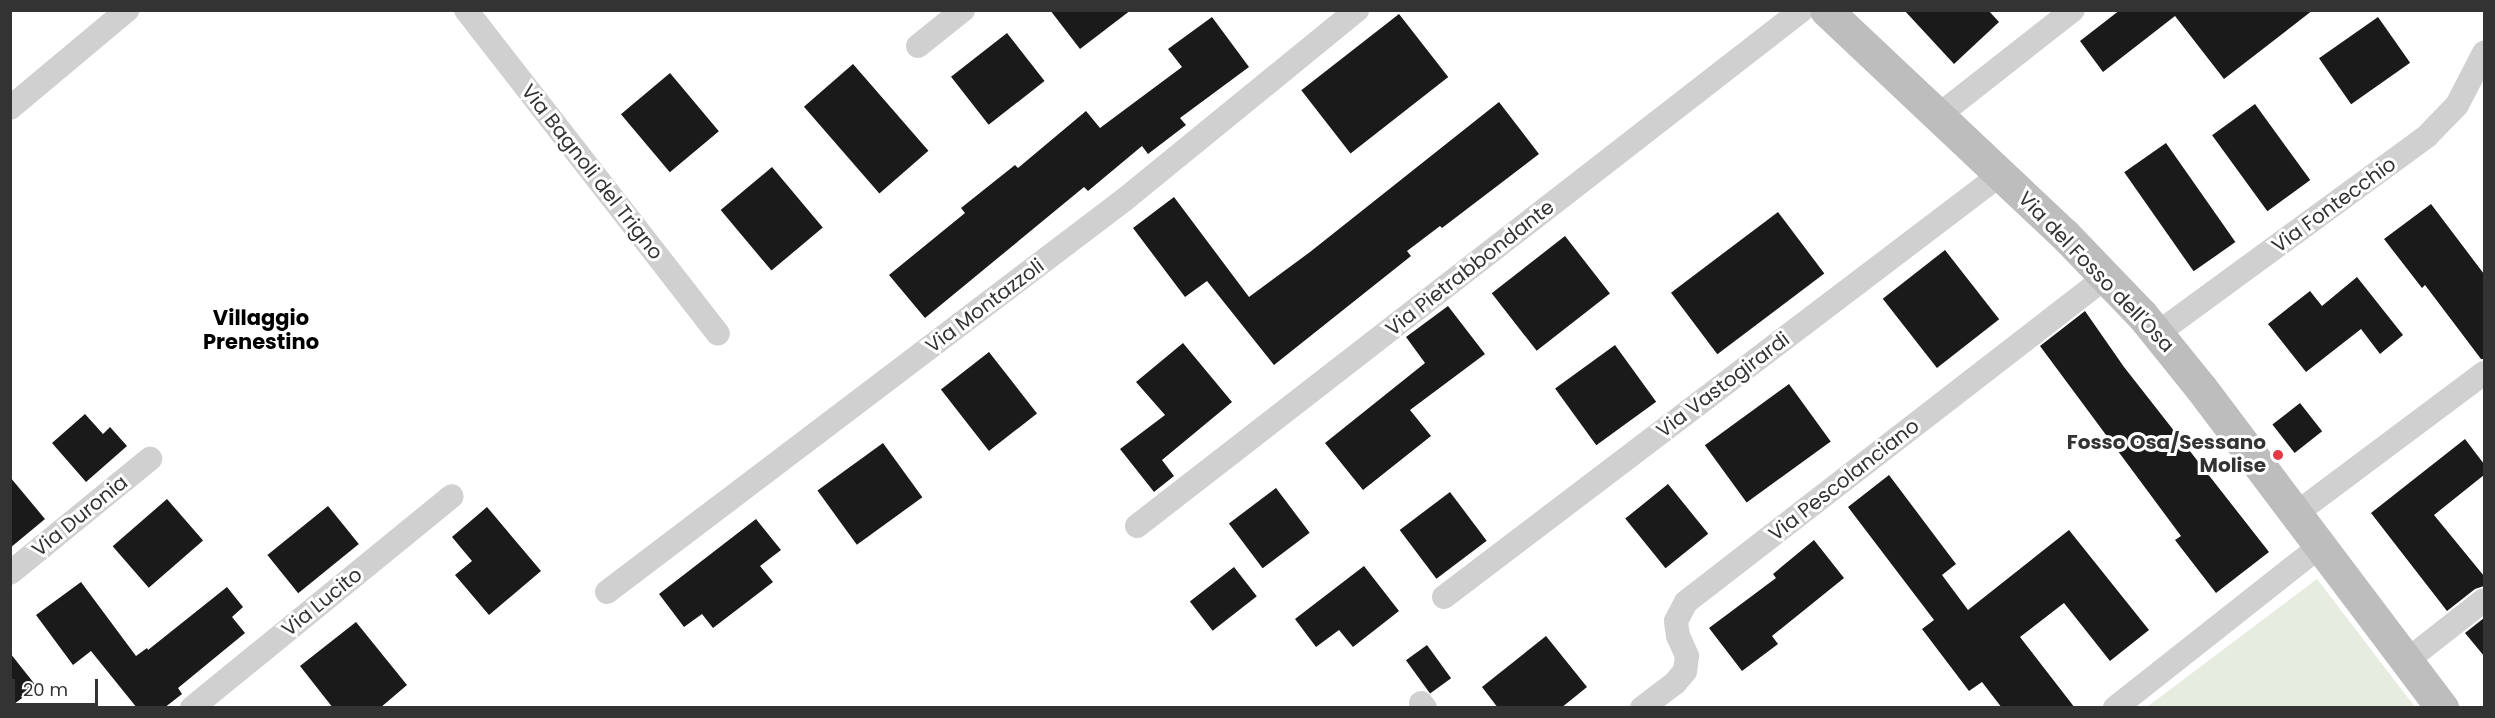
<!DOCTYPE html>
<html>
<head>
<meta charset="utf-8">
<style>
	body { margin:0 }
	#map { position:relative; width:2495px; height:718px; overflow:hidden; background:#fff; font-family:Poppins,sans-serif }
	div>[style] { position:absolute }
	.green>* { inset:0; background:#e6ecdf }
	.building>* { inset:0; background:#1a1a1a; transform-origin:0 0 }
	.street>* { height:24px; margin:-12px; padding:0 12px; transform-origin:12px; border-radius:12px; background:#d0d0d0 }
	.secondary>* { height:33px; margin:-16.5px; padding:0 16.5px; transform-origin:16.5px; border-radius:16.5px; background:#bdbdbd }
	.dots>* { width:16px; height:16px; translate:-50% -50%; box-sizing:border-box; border:3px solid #fff; border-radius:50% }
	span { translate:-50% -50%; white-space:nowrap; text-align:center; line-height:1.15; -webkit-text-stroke:6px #fff; paint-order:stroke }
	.street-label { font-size:20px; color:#333 }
	.poi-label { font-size:20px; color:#333; font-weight:700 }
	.right { translate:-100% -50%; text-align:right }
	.neighbourhood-label { font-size:21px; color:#000; font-weight:700 }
	.frame { position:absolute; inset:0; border:12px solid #333; pointer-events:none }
	.scale { position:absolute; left:12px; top:679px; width:86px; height:27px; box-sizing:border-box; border:3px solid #333; border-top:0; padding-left:8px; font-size:18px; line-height:21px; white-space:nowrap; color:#333; -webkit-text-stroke:4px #fff; paint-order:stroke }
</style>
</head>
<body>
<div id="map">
	<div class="green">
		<div style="clip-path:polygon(2317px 579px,2415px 707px,2147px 707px)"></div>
	</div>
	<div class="building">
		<div style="clip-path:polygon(1050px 10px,1131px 10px,1080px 49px)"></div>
		<div style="clip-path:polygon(1904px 10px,1988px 10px,1999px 22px,1954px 64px)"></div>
		<div style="clip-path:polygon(2120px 10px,2313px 10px,2224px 79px,2175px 16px,2103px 72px,2080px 41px)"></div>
		<div style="left:1399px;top:14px;width:80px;height:124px;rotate:52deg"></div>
		<div style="clip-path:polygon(1212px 17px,1249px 67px,1180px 118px,1186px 125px,1148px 154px,1142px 146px,1088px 191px,1084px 187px,925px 318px,889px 275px,965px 213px,961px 208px,1015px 165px,1018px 168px,1086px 111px,1100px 128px,1182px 67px,1168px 49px)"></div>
		<div style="left:2378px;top:17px;width:56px;height:72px;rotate:55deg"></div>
		<div style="left:1007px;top:33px;width:61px;height:71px;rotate:52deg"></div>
		<div style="left:853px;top:64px;width:115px;height:65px;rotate:49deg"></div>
		<div style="left:670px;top:73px;width:76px;height:64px;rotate:50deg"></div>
		<div style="clip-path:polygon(1499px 102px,1539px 154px,1442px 228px,1440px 226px,1407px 251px,1411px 256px,1274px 365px,1207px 281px,1185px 297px,1133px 228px,1174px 197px,1249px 297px,1310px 252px)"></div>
		<div style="left:2255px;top:104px;width:94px;height:53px;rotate:54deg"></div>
		<div style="left:2166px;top:143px;width:121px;height:51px;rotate:55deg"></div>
		<div style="left:772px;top:167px;width:79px;height:67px;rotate:50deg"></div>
		<div style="clip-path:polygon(2431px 204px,2484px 274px,2484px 359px,2481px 359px,2425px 285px,2422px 288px,2384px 239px)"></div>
		<div style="left:1778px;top:212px;width:77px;height:134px;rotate:53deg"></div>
		<div style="left:1565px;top:236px;width:73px;height:93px;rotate:52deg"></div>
		<div style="left:1945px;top:250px;width:88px;height:79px;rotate:52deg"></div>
		<div style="clip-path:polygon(2357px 277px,2403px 335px,2380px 354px,2361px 329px,2306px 372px,2268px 324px,2310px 291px,2322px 306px)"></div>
		<div style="clip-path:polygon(1448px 306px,1485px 354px,1410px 410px,1431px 436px,1363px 490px,1325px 443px,1425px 363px,1406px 337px)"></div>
		<div style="clip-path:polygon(2085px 311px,2124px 367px,2269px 552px,2216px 593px,2175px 540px,2181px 536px,2040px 346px)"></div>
		<div style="clip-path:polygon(1183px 343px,1232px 402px,1162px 460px,1174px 476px,1154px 492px,1120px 449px,1165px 415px,1136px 382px)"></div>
		<div style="left:1615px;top:345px;width:70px;height:74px;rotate:54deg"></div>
		<div style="left:989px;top:352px;width:78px;height:61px;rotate:52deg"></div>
		<div style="left:1789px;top:384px;width:71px;height:104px;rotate:54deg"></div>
		<div style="left:2300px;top:403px;width:36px;height:35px;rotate:52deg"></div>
		<div style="clip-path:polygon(85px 414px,103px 434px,110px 427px,127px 446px,86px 482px,52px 443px)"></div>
		<div style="clip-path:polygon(2465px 439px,2484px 464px,2484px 475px,2434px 515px,2484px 576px,2484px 586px,2475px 589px,2447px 611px,2371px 513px)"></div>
		<div style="left:883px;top:443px;width:67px;height:81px;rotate:54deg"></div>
		<div style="clip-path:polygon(1889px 475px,1956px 564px,1942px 575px,1968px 610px,2069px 530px,2149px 630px,2110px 661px,2064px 603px,2020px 637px,2075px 708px,2002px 708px,1982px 682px,1969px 691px,1922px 629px,1934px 620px,1848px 507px)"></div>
		<div style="clip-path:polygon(10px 477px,45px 519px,10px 548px)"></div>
		<div style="left:1668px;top:484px;width:64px;height:55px;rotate:51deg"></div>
		<div style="left:1276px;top:488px;width:56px;height:59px;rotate:53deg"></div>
		<div style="left:1450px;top:492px;width:61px;height:63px;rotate:53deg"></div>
		<div style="left:167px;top:499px;width:55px;height:72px;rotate:49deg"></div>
		<div style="left:328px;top:506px;width:49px;height:78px;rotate:51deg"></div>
		<div style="clip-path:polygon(487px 507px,541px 571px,489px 615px,455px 575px,472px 561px,452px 537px)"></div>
		<div style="clip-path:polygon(756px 519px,781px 550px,760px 566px,773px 582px,713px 628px,702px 614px,684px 627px,659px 594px)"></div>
		<div style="clip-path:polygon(1814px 540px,1844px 578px,1772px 636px,1778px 644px,1742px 671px,1709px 628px,1776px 578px,1773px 574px)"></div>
		<div style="clip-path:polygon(1364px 566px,1399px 611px,1353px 647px,1339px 630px,1316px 647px,1295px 619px)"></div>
		<div style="left:1234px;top:567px;width:37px;height:56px;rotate:52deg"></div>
		<div style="clip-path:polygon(81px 582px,136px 656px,147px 648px,148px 650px,227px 587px,243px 607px,232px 617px,245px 633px,178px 688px,182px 694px,164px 708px,137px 708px,91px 651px,73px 665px,36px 615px)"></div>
		<div style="clip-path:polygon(2484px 618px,2484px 656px,2465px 633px)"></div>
		<div style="clip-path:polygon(356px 622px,407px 685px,380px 708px,333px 708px,300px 666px)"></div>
		<div style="clip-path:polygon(1546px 636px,1587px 687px,1561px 708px,1498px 708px,1482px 687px)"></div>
		<div style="left:1427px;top:645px;width:41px;height:26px;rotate:54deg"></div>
		<div style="clip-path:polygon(10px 653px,37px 687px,10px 707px)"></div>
	</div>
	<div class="street">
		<div style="left:466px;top:10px;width:410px;rotate:52.1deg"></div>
		<div style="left:918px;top:46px;width:58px;rotate:-38.7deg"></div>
		<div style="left:10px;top:108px;width:153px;rotate:-39.9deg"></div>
		<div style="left:1939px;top:115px;width:170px;rotate:-38.1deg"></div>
		<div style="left:2158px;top:333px;width:333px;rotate:-36.2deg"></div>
		<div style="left:2427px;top:136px;width:43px;rotate:-45.9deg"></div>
		<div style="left:2457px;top:105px;width:59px;rotate:-62.6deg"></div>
		<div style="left:2294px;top:515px;width:237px;rotate:-36.8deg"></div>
		<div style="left:1137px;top:526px;width:842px;rotate:-37.81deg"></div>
		<div style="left:10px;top:573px;width:181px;rotate:-39.2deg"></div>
		<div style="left:607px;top:592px;width:649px;rotate:-37.17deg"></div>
		<div style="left:1124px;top:200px;width:301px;rotate:-39.2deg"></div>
		<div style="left:1444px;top:597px;width:699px;rotate:-37.21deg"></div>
		<div style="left:2405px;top:662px;width:100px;rotate:-38.1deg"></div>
		<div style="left:1421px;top:703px;width:6px;rotate:51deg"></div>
		<div style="left:192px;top:708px;width:335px;rotate:-39.2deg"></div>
		<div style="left:1642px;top:708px;width:41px;rotate:-37.1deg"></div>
		<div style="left:1675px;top:683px;width:16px;rotate:-50deg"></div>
		<div style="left:1685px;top:671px;width:15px;rotate:-82deg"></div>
		<div style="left:1687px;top:656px;width:22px;rotate:-114deg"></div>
		<div style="left:1678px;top:636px;width:15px;rotate:-98deg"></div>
		<div style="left:1676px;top:621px;width:21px;rotate:-62deg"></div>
		<div style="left:1686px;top:602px;width:531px;rotate:-37.73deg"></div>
		<div style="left:2115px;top:708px;width:260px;rotate:-38.3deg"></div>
	</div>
	<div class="secondary">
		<div style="left:1826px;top:10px;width:327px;rotate:43.3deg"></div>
		<div style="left:2064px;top:234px;width:112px;rotate:46.1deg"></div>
		<div style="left:2142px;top:315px;width:94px;rotate:51.1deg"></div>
		<div style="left:2201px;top:388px;width:401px;rotate:53deg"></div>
	</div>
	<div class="dots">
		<div style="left:2278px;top:455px;background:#e63946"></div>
	</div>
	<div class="street-label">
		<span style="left:592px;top:172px;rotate:52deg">Via Bagnoli del Trigno</span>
		<span style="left:2334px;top:205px;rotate:-36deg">Via Fontecchio</span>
		<span style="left:1470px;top:268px;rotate:-38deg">Via Pietrabbondante</span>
		<span style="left:2096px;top:272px;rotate:46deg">Via del Fosso dell'Osa</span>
		<span style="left:985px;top:306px;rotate:-37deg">Via Montazzoli</span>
		<span style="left:1723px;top:385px;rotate:-37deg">Via Vastogirardi</span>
		<span style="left:1844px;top:480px;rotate:-38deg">Via Pescolanciano</span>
		<span style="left:80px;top:516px;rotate:-39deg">Via Duronia</span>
		<span style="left:322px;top:602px;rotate:-39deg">Via Lucito</span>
	</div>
	<div class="poi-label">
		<span class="right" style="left:2266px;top:454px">Fosso Osa/Sessano<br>Molise</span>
	</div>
	<div class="neighbourhood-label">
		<span style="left:261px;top:330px">Villaggio<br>Prenestino</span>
	</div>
	<div class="frame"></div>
	<div class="scale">20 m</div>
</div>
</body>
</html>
